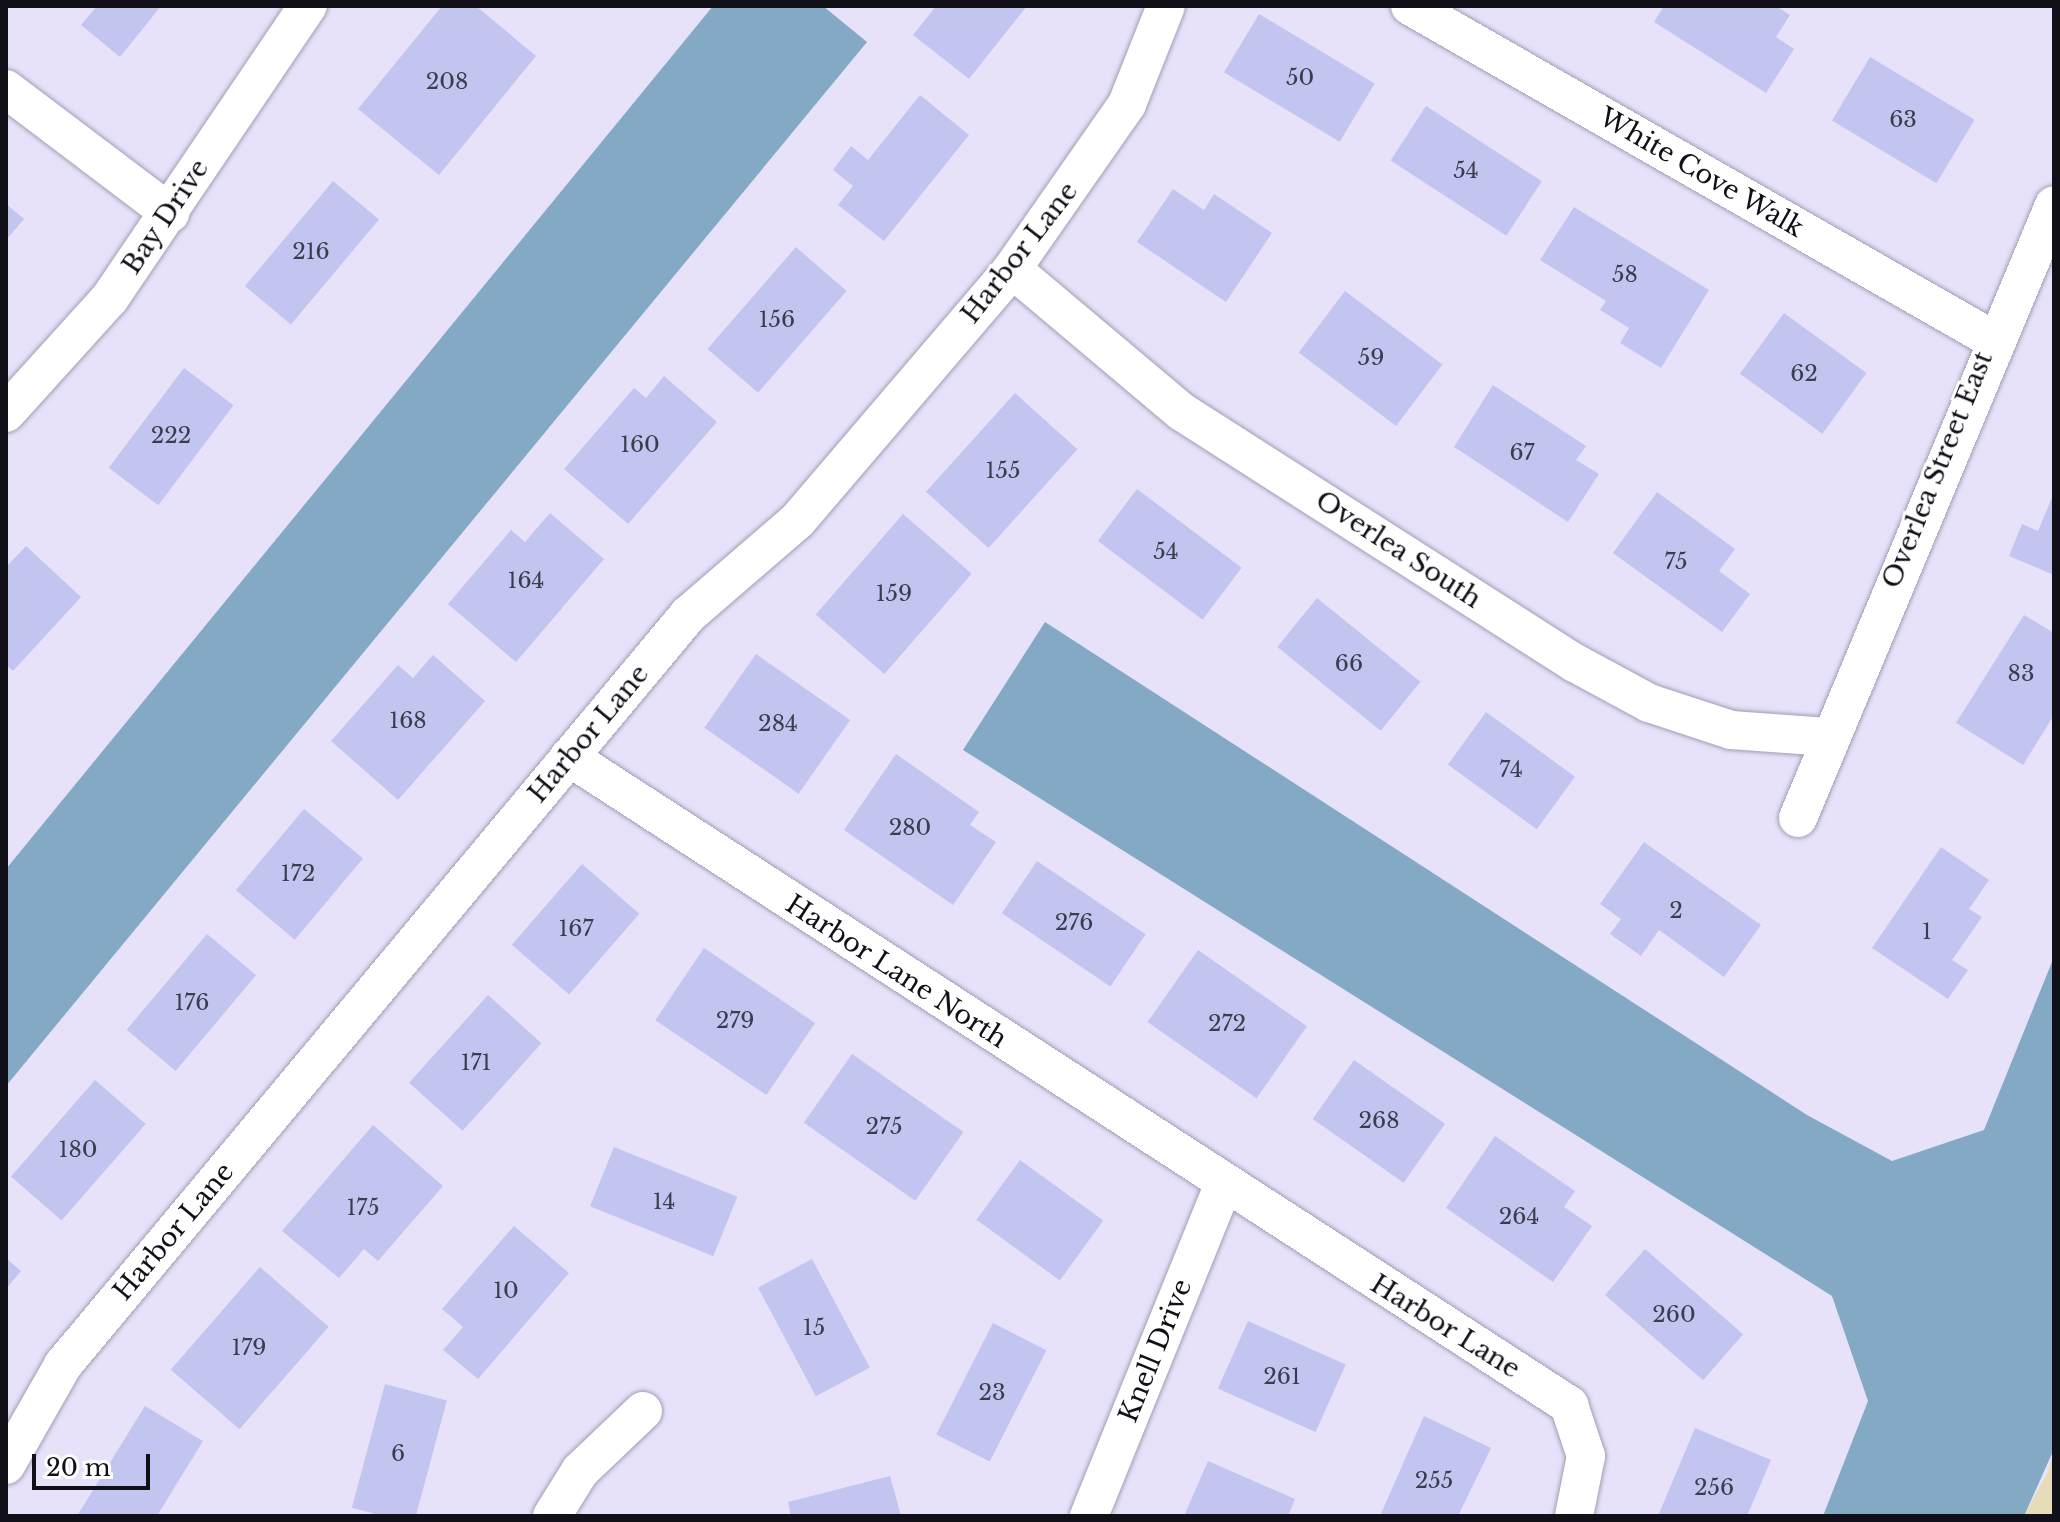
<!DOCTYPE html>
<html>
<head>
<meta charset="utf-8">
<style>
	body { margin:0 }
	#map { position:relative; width:2060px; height:1522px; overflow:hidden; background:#e7e2fa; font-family:"Libre Baskerville",serif }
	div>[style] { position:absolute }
	.sand>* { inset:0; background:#e6ddb8 }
	.water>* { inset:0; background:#83a9c4 }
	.building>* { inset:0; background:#c2c5ef; transform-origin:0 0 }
	.roads { filter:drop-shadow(0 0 2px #a29db4) drop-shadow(0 0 2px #a29db4) }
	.minor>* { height:38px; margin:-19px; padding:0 19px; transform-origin:19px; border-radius:19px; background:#fff }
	span { translate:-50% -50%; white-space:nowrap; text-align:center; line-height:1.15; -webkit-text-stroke:6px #fff; paint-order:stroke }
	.number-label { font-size:22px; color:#3d3c4d }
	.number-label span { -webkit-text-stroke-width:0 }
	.street-label { font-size:26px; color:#110f17 }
	.frame { position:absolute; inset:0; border:8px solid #110f17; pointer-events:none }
	.scale { position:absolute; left:32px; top:1454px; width:118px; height:36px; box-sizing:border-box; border:4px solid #110f17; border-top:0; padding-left:10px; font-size:24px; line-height:28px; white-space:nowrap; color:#110f17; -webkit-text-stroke:6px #fff; paint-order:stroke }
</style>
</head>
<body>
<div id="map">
	<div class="sand">
		<div style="clip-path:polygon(2054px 1449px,2054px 1516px,2024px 1516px,2049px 1470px)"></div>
	</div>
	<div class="water">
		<div style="clip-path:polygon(713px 6px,823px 6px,867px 42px,6px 1086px,6px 869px)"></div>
		<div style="clip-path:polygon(1045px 622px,1807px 1115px,1892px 1161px,1984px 1130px,2054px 957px,2054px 1449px,2024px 1516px,1823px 1516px,1868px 1401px,1832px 1296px,963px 750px)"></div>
	</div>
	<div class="building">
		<div style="clip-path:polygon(97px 6px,161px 6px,120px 57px,81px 25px)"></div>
		<div style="clip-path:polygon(442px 6px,476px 6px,536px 56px,439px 175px,358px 109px)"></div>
		<div style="clip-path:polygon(936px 6px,1027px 6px,969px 79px,913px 35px)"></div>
		<div style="clip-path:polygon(1664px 6px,1776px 6px,1790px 15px,1776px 37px,1794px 49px,1766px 93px,1654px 22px)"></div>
		<div style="left:1259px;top:14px;width:135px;height:68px;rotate:31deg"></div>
		<div style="left:1870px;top:57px;width:122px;height:74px;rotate:31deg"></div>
		<div style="clip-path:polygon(920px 95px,969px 135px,884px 241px,838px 205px,853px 186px,833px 170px,851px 146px,868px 160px)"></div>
		<div style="left:1426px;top:106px;width:138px;height:65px;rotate:33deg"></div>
		<div style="left:333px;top:181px;width:60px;height:137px;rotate:40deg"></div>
		<div style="clip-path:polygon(1173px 189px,1204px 210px,1214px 194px,1272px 233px,1226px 302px,1137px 242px)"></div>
		<div style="clip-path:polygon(6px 204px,24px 219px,6px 240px)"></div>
		<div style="clip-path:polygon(1574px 207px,1709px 290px,1661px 368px,1620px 343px,1629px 328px,1600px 310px,1606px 301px,1540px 260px)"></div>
		<div style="left:796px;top:247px;width:67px;height:135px;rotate:41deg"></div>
		<div style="left:1345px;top:291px;width:122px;height:77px;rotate:37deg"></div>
		<div style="left:1784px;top:313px;width:102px;height:75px;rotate:36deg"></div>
		<div style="left:184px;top:368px;width:62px;height:125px;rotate:37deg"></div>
		<div style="clip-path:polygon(664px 376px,717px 422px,628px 524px,564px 469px,634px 388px,646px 398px)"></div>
		<div style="clip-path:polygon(1493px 385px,1586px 446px,1576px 460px,1599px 474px,1568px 522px,1454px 447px)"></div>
		<div style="left:1015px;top:393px;width:84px;height:133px;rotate:42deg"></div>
		<div style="left:1137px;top:489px;width:131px;height:65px;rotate:37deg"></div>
		<div style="clip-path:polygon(1657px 492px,1735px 549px,1719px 571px,1750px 594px,1722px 632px,1613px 553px)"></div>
		<div style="clip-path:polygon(2054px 493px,2054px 575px,2009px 556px,2022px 524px,2038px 531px)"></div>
		<div style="clip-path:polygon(550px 513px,604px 559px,516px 662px,448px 604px,511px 530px,525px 542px)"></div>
		<div style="left:903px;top:514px;width:91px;height:133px;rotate:41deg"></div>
		<div style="clip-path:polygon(26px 546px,81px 597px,13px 671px,6px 665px,6px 567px)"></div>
		<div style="left:1317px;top:598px;width:133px;height:63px;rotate:39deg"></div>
		<div style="clip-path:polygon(2024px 615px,2054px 633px,2054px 715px,2023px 765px,1956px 723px)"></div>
		<div style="left:756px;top:654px;width:115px;height:90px;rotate:35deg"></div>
		<div style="clip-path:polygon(433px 655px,485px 701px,398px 800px,331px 741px,398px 665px,413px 678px)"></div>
		<div style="left:1486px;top:712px;width:110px;height:65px;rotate:36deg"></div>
		<div style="clip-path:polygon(896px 754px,979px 812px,970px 825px,996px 842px,953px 905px,844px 830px)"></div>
		<div style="left:304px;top:809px;width:77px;height:106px;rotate:40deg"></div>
		<div style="clip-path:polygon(1644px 842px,1761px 925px,1724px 977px,1659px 930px,1641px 956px,1610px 934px,1621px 919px,1600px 904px)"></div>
		<div style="clip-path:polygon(1941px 847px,1989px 880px,1969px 909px,1982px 917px,1952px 960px,1968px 970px,1948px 999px,1872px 948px)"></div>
		<div style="left:1037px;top:861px;width:131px;height:63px;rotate:34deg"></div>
		<div style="left:582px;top:864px;width:76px;height:107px;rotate:41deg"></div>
		<div style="left:207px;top:934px;width:64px;height:125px;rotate:40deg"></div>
		<div style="left:704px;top:948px;width:134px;height:87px;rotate:34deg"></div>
		<div style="left:1198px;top:950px;width:133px;height:88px;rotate:35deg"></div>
		<div style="left:488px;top:995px;width:72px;height:118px;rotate:42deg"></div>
		<div style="left:852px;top:1054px;width:136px;height:84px;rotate:35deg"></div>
		<div style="left:1354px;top:1060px;width:111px;height:72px;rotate:35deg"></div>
		<div style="left:95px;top:1080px;width:67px;height:128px;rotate:41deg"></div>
		<div style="clip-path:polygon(373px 1125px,443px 1186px,378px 1261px,364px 1249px,339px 1278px,282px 1231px)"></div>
		<div style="clip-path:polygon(1495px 1136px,1575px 1191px,1564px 1207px,1592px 1226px,1553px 1282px,1446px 1208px)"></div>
		<div style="left:614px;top:1147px;width:133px;height:64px;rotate:22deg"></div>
		<div style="left:1020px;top:1160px;width:103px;height:74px;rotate:36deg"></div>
		<div style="clip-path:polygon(514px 1226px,569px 1273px,478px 1379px,443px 1350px,463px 1327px,442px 1309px)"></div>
		<div style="left:1645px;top:1249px;width:130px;height:61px;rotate:41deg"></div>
		<div style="clip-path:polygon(6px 1258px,21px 1271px,6px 1289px)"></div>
		<div style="left:812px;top:1259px;width:123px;height:61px;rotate:62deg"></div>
		<div style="left:260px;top:1267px;width:91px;height:136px;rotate:41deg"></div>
		<div style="left:1248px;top:1321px;width:107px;height:74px;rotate:24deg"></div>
		<div style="left:993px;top:1323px;width:60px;height:125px;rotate:27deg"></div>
		<div style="left:385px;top:1384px;width:64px;height:128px;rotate:15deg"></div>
		<div style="clip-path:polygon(145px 1406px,203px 1441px,157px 1516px,77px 1516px)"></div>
		<div style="clip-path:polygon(1424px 1416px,1491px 1448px,1458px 1516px,1380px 1516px)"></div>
		<div style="clip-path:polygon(1695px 1428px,1771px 1460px,1747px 1516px,1658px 1516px)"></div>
		<div style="clip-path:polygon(1208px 1461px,1295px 1499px,1288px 1516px,1184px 1516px)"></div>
		<div style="clip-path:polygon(890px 1476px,901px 1516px,791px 1516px,788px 1502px)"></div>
	</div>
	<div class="roads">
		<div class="minor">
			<div style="left:1410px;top:6px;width:671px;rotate:29.78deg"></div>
			<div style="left:6px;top:89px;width:206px;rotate:37.1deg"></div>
			<div style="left:1012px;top:269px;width:222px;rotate:40.1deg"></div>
			<div style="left:1182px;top:412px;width:466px;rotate:32.6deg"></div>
			<div style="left:1575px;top:663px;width:84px;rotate:28.4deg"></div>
			<div style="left:1649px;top:703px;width:86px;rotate:18.2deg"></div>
			<div style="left:1731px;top:730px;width:97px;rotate:4.1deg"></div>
			<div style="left:6px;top:413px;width:155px;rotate:-47.9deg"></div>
			<div style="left:110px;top:298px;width:353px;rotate:-55.9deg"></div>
			<div style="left:569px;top:757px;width:1192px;rotate:32.94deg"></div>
			<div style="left:1569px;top:1405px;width:54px;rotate:71.6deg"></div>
			<div style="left:1586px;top:1456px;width:61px;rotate:101.3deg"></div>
			<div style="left:1798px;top:818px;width:664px;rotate:-67.33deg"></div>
			<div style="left:6px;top:1465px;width:115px;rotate:-60.3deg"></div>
			<div style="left:63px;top:1365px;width:976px;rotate:-50.19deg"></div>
			<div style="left:688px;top:615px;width:145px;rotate:-40.8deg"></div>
			<div style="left:798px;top:520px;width:330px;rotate:-49.5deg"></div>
			<div style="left:1012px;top:269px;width:201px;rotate:-55.1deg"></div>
			<div style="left:1127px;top:104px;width:105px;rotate:-68.3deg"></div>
			<div style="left:552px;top:1516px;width:53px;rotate:-58.1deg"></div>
			<div style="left:580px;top:1471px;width:87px;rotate:-43.6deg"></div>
			<div style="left:1089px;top:1516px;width:356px;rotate:-67.9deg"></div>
		</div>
	</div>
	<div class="number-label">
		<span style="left:1300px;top:78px">50</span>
		<span style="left:447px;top:82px">208</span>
		<span style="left:1903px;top:120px">63</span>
		<span style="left:1466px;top:171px">54</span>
		<span style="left:311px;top:252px">216</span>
		<span style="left:1625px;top:275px">58</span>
		<span style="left:777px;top:320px">156</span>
		<span style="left:1371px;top:358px">59</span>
		<span style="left:1804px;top:374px">62</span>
		<span style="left:171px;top:436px">222</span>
		<span style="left:640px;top:445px">160</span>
		<span style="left:1522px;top:453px">67</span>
		<span style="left:1003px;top:471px">155</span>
		<span style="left:1166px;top:552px">54</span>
		<span style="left:1676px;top:562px">75</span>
		<span style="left:526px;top:581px">164</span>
		<span style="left:894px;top:594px">159</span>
		<span style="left:1349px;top:664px">66</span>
		<span style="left:2021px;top:674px">83</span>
		<span style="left:408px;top:721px">168</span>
		<span style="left:778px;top:724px">284</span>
		<span style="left:1511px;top:770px">74</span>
		<span style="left:910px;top:828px">280</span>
		<span style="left:298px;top:874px">172</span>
		<span style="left:1676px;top:911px">2</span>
		<span style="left:1074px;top:923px">276</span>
		<span style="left:576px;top:929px">167</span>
		<span style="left:1927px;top:932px">1</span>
		<span style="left:192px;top:1003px">176</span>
		<span style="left:735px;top:1021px">279</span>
		<span style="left:1227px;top:1024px">272</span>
		<span style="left:476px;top:1063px">171</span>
		<span style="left:1379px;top:1121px">268</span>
		<span style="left:884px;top:1127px">275</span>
		<span style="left:78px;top:1150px">180</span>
		<span style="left:664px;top:1202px">14</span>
		<span style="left:363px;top:1208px">175</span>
		<span style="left:1519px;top:1217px">264</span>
		<span style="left:506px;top:1291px">10</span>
		<span style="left:1674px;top:1315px">260</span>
		<span style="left:814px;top:1328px">15</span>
		<span style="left:249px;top:1348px">179</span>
		<span style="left:1282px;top:1377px">261</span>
		<span style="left:992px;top:1393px">23</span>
		<span style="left:398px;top:1454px">6</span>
		<span style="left:1434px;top:1481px">255</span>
		<span style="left:1714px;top:1488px">256</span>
	</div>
	<div class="street-label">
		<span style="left:1701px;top:173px;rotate:30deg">White Cove Walk</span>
		<span style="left:166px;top:217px;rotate:-56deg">Bay Drive</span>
		<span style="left:1020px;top:253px;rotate:-52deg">Harbor Lane</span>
		<span style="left:1938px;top:470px;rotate:-68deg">Overlea Street East</span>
		<span style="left:1398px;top:550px;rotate:33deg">Overlea South</span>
		<span style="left:589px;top:734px;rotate:-50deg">Harbor Lane</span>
		<span style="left:896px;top:972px;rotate:33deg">Harbor Lane North</span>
		<span style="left:174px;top:1232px;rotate:-50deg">Harbor Lane</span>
		<span style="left:1445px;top:1327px;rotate:32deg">Harbor Lane</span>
		<span style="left:1156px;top:1351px;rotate:-68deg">Knell Drive</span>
	</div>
	<div class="frame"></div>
	<div class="scale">20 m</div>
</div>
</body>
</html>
